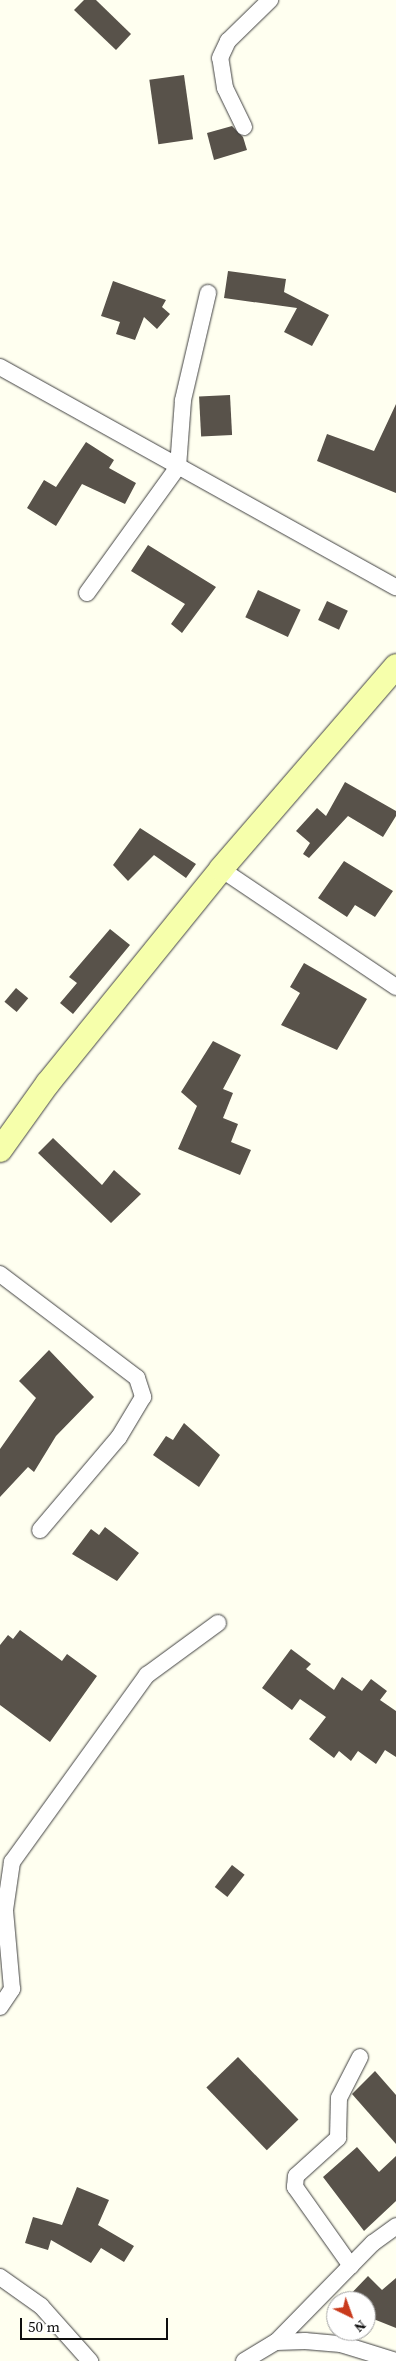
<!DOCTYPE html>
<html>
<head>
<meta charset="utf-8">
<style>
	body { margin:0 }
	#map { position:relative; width:396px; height:2361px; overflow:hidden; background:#fffff0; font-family:"Source Serif 4",serif }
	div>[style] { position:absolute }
	.building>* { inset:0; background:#58524a; transform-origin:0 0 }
	.roads { filter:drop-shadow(0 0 1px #414141) drop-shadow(0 0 1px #414141) }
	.street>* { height:16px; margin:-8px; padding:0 8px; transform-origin:8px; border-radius:8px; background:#fff }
	.secondary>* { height:24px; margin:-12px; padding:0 12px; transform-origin:12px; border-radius:12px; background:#f6ffab }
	span { translate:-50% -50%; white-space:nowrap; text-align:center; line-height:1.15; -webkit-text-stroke:5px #fff; paint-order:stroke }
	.north { position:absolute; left:326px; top:2291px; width:50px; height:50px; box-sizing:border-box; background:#fff; border:1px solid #9f9f9f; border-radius:50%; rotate:138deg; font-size:14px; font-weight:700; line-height:20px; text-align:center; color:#0e0e0e }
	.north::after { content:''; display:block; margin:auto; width:18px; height:22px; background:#c93a1c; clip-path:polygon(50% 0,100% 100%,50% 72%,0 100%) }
	.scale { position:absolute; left:20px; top:2318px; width:148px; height:22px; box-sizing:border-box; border:2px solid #0e0e0e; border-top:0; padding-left:6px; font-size:15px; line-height:18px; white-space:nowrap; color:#0e0e0e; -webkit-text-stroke:4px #fff; paint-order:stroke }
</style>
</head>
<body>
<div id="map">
	<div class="building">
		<div style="clip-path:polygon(84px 0,96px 0,131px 34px,116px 50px,74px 10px)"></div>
		<div style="left:184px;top:75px;width:65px;height:35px;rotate:82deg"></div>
		<div style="clip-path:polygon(232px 126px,243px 137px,247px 150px,214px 160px,207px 133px)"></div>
		<div style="clip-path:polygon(228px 271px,286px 279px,284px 292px,329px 315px,312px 346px,284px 332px,297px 308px,224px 298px)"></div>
		<div style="clip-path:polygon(113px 281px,166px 300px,162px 307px,170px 314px,157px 329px,144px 317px,135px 340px,116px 334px,120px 322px,101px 316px)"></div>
		<div style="left:230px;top:395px;width:40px;height:31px;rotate:87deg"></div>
		<div style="clip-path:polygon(396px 404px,396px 493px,317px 461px,327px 434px,374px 451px)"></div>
		<div style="clip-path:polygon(86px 442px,114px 460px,109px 468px,136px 483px,125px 504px,82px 484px,56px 526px,27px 508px,44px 480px,56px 487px)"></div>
		<div style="clip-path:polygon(148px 545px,216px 587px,182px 633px,171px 624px,185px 604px,131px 571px)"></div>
		<div style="left:258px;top:590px;width:47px;height:30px;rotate:25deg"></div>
		<div style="left:327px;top:601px;width:23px;height:21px;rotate:25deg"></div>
		<div style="clip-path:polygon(345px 782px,396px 811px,396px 816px,383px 837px,348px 816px,309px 858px,303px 854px,310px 843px,296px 831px,317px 808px,326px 816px)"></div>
		<div style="clip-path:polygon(140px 828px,196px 864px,186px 878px,154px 855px,128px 881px,113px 865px)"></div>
		<div style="clip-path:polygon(344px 861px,393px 891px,375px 917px,355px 905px,347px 917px,318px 898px)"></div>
		<div style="clip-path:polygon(110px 929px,130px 945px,73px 1014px,60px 1003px,77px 983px,69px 977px)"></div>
		<div style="clip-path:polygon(304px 963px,367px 999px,337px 1050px,281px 1025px,300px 993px,290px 987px)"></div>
		<div style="left:16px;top:988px;width:16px;height:18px;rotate:40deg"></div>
		<div style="clip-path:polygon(213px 1041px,241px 1055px,223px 1089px,233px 1093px,223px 1118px,238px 1124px,231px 1142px,251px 1150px,240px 1175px,178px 1149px,197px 1106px,181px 1092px)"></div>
		<div style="clip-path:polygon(53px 1138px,102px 1185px,114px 1170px,141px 1194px,111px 1223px,38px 1153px)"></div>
		<div style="clip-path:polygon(49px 1350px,94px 1397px,56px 1436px,34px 1472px,28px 1467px,0 1497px,0 1449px,36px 1398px,19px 1381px)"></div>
		<div style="clip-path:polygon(184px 1423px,220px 1455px,199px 1487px,153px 1455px,166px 1436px,173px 1440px)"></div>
		<div style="clip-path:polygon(105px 1527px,139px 1553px,117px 1581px,72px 1554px,91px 1529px,99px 1535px)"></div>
		<div style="clip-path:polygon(20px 1630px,62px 1661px,67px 1654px,97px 1676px,50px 1742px,0 1705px,0 1645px,8px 1635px,13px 1639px)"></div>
		<div style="clip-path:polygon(291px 1649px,311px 1664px,306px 1669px,334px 1690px,342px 1677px,362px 1691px,371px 1679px,387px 1691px,380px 1700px,396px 1711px,396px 1757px,385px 1750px,376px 1764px,358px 1751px,351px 1761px,339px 1751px,334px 1758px,309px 1739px,326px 1717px,300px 1699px,292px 1710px,262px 1688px)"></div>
		<div style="left:232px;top:1865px;width:16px;height:28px;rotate:38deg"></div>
		<div style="left:238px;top:2057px;width:87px;height:44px;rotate:46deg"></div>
		<div style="clip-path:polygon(375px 2071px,396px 2095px,396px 2144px,352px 2094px)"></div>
		<div style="clip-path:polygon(357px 2147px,379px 2172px,396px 2156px,396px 2201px,364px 2231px,323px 2177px)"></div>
		<div style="clip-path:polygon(77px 2187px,109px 2200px,98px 2225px,134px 2246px,124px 2262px,101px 2248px,91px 2263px,51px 2240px,48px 2250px,25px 2243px,33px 2217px,62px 2225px)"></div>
		<div style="clip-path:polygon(368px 2276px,382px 2290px,396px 2278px,396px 2328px,366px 2316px,366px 2301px,344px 2301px)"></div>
	</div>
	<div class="roads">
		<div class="street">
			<div style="left:244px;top:127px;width:43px;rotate:-116deg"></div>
			<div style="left:225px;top:88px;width:30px;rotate:-99deg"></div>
			<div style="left:220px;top:58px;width:19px;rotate:-65deg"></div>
			<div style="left:228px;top:41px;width:59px;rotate:-44.3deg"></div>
			<div style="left:0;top:367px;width:453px;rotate:29.1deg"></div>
			<div style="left:87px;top:593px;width:155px;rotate:-54.2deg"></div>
			<div style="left:178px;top:467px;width:67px;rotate:-85.7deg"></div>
			<div style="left:183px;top:400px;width:110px;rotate:-76.8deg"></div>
			<div style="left:221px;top:869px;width:211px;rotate:34deg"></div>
			<div style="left:0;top:1274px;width:172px;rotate:37.2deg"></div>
			<div style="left:137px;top:1378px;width:20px;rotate:72deg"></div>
			<div style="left:143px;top:1397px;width:47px;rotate:121deg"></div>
			<div style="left:119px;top:1437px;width:122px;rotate:130.3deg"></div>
			<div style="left:0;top:2007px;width:22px;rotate:-56deg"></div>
			<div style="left:12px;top:1989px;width:79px;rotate:-95.1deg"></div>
			<div style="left:5px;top:1910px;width:49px;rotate:-81.7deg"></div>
			<div style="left:12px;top:1862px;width:231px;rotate:-54.2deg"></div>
			<div style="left:147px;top:1675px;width:88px;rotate:-36.2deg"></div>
			<div style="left:351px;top:2266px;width:97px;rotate:-125.3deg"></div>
			<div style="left:295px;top:2187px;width:11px;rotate:-85deg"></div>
			<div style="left:296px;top:2176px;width:57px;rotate:-42.1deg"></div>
			<div style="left:338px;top:2138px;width:40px;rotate:-88.6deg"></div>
			<div style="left:339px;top:2098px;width:46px;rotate:-62.9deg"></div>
			<div style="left:0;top:2277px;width:50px;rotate:35.3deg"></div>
			<div style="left:41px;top:2306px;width:74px;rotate:48.3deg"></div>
			<div style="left:276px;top:2342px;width:139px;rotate:-45.6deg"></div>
			<div style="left:373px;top:2243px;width:29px;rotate:-36deg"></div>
			<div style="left:244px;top:2361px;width:37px;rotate:-31deg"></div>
			<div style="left:276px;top:2342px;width:29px;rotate:-2deg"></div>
			<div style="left:305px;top:2341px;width:36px;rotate:5deg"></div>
			<div style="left:341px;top:2344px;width:58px;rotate:17.2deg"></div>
		</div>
		<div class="secondary">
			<div style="left:0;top:1150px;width:82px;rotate:-54.4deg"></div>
			<div style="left:48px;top:1083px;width:275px;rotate:-51deg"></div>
			<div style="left:221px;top:869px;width:268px;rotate:-49.2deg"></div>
		</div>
	</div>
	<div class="north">N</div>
	<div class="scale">50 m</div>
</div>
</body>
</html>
